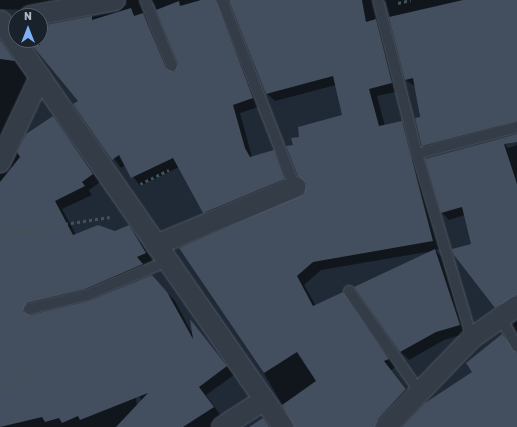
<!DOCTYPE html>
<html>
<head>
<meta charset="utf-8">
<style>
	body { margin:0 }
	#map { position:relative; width:517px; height:427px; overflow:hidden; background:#202a36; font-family:Rubik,sans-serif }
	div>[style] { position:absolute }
	.shadow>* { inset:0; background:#0007 }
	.building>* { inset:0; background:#434f5e }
	.path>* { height:2.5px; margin-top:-1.25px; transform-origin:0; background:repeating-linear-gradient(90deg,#3f5255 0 3px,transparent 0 6px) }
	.roads { filter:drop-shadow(0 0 1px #515965) drop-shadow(0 0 1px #515965) }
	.service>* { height:10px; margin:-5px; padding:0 5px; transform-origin:5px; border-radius:5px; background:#333c47 }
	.minor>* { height:20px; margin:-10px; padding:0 10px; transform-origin:10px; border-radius:10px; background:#333c47 }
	span { translate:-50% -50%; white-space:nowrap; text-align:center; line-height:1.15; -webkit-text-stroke:3px #19212b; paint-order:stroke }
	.north { position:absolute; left:8px; top:8px; width:40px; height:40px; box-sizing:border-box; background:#19212b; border:1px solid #555d68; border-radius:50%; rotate:0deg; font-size:11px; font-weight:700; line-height:16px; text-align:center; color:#aeb6c4 }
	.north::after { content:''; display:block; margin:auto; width:14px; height:18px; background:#81aff5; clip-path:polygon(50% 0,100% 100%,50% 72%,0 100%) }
</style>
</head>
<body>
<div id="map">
	<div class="shadow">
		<div style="clip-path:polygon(0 0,103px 0,29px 10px,0 9px)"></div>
		<div style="clip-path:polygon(evenodd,126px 0,517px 0,517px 112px,498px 116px,504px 134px,431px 154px,423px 145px,416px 87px,406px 80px,386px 1px,379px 6px,400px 91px,377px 96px,385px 126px,402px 122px,410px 130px,440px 249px,435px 250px,443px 258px,467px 333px,444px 340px,409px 360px,401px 352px,433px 251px,321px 270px,304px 285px,316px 306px,342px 293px,351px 301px,396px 367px,391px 370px,414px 398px,383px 427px,295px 427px,250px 349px,305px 195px,307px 184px,294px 145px,300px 138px,343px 116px,336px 85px,275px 101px,266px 93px,231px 3px,227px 1px,261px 106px,240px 113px,252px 157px,273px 151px,281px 159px,292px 187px,211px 221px,179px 167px,140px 186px,125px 165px,121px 168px,74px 104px,80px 101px,32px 43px,31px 40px,40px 40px,40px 26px,118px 12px,127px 4px,126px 0,150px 2px,154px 3px,179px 63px,178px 71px,172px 73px,150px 2px)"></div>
		<div style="clip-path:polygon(0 41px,34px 87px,0 156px)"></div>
		<div style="clip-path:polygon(53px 118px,100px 182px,89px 190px,92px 195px,62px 209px,76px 235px,115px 232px,129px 226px,153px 261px,144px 265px,150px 273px,35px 311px,29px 317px,89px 302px,152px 276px,175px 301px,193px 335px,191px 322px,234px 375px,206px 395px,227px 424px,225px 427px,161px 427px,135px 391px,140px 427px,0 427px,0 174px,8px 172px,27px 135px)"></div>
		<div style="clip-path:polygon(500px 139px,508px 148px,517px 145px,517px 305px,502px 314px,495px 307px,465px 215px,449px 220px,442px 213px,426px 159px)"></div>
		<div style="clip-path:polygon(517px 321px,517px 332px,513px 324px)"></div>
	</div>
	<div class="building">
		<div style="clip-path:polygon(201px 0,216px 0,253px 98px,233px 105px,245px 148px,250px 157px,274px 150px,285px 179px,203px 213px,173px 158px,131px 178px,119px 155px,112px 160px,73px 104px,78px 101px,31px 44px,40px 45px,40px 26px,92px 16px,92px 20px,131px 8px,134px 16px,143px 13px,166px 68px,174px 72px,178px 64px,156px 10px,179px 1px,180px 6px)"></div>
		<div style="clip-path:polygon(229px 0,362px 0,366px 22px,376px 19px,392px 83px,369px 89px,379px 126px,402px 121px,433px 241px,313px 262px,297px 276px,313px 306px,343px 292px,389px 359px,384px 361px,406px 389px,378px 419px,375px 427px,294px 427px,282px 405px,316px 381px,297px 352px,264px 373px,179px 248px,304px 194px,306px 183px,298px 176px,286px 146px,293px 145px,291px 138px,299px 137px,298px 127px,342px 115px,333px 76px,266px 94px)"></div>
		<div style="clip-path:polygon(463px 0,517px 0,517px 121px,422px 146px,415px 118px,420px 117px,413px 78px,405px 80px,389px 17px)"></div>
		<div style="clip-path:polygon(0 40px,15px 61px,0 59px)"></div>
		<div style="clip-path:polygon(53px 116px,93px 174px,82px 182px,85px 186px,55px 201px,73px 235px,98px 225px,115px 231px,129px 225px,146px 253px,137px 257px,143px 264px,85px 289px,27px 303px,23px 311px,31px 315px,89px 301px,152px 275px,167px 292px,193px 339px,190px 319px,227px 366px,199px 387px,214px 407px,183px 427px,116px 427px,148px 393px,80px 420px,78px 416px,62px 423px,59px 418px,45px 422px,42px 417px,0 427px,0 182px,20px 157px,17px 152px,26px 134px)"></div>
		<div style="clip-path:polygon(517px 134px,517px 142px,504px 144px,517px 184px,517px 295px,495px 308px,454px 255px,452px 249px,471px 244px,462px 207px,441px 213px,425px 159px)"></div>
		<div style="clip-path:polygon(435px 249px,460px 325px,436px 332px,400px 352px,354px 287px)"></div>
		<div style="clip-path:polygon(502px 334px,517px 353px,517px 427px,402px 427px,425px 403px,472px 372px,466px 363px)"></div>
		<div style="clip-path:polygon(263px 418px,269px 427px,249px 427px)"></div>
	</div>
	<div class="path">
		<div style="left:398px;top:3px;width:13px;rotate:-13deg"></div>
		<div style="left:140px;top:184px;width:32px;rotate:-26deg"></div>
		<div style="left:0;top:234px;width:111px;rotate:-8.8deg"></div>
		<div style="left:0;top:321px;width:13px;rotate:-23deg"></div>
		<div style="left:0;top:388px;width:49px;rotate:-22.9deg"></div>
	</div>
	<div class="roads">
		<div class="service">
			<div style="left:145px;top:0;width:71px;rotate:67.8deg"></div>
			<div style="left:222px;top:0;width:201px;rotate:68.7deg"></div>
			<div style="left:378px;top:0;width:159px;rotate:75.8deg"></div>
			<div style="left:417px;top:154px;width:192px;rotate:73.4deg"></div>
			<div style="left:417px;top:154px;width:104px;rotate:-15.1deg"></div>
			<div style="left:349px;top:291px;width:123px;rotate:54.9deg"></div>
			<div style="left:29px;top:309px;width:60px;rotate:-13.6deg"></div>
			<div style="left:87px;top:295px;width:88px;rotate:-22.8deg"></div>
			<div style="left:500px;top:317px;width:34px;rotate:60deg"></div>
		</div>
		<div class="minor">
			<div style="left:30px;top:16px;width:86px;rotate:-10.7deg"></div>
			<div style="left:1px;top:21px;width:494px;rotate:55.2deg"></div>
			<div style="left:0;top:162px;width:94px;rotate:-64.8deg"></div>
			<div style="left:156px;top:245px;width:151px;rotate:-22.6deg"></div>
			<div style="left:222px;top:427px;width:50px;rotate:-32.7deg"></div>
			<div style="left:386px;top:427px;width:124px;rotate:-46deg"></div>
			<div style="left:472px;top:338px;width:55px;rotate:-35.4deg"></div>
		</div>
	</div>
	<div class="north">N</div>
</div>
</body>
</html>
